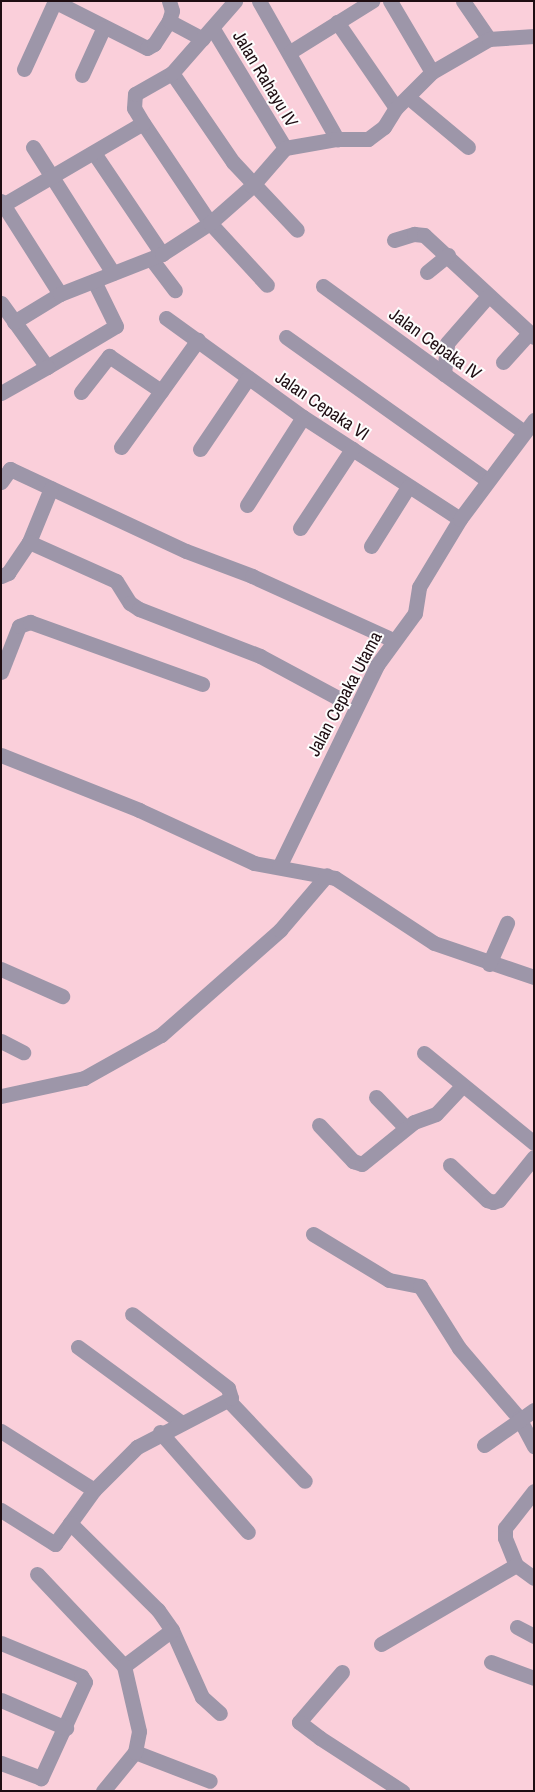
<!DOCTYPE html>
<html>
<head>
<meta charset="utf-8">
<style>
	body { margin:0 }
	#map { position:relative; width:535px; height:1792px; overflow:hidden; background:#facfda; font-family:"Archivo Narrow",sans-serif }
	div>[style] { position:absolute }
	.minor>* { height:15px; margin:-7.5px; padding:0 7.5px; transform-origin:7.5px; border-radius:7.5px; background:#9d96a9 }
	span { translate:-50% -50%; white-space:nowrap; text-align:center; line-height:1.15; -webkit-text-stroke:4px #fdfdfd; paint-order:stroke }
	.street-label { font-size:18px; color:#1e0d12 }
	.frame { position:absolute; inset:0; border:2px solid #1e0d12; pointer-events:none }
</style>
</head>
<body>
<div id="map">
	<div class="minor">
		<div style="left:54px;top:1px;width:104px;rotate:26.8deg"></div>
		<div style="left:147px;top:48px;width:8px;rotate:-30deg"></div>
		<div style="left:154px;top:44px;width:27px;rotate:-57deg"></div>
		<div style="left:169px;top:1px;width:10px;rotate:73deg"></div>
		<div style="left:172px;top:11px;width:10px;rotate:107deg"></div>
		<div style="left:169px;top:21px;width:38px;rotate:28deg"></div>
		<div style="left:259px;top:1px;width:159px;rotate:60.5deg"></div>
		<div style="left:390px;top:1px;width:82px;rotate:59.4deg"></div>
		<div style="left:463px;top:1px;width:46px;rotate:55.6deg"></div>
		<div style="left:337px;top:22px;width:104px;rotate:55.5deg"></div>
		<div style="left:213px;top:29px;width:139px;rotate:58.8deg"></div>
		<div style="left:290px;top:52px;width:97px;rotate:-31.9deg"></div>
		<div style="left:24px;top:69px;width:75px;rotate:-65.5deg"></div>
		<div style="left:172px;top:73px;width:108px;rotate:55.6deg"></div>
		<div style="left:233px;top:162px;width:93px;rotate:46.7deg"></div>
		<div style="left:82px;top:75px;width:51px;rotate:-65.5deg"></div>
		<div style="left:408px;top:97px;width:78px;rotate:39.8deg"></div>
		<div style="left:143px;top:123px;width:120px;rotate:56.2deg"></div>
		<div style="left:210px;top:223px;width:84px;rotate:47.4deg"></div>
		<div style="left:33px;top:147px;width:149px;rotate:57.6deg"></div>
		<div style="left:94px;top:153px;width:122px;rotate:56deg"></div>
		<div style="left:1px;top:201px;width:110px;rotate:57.6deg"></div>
		<div style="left:1px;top:206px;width:164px;rotate:-30.3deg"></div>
		<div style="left:143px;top:123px;width:17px;rotate:-121deg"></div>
		<div style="left:134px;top:108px;width:14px;rotate:-86deg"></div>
		<div style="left:135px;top:94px;width:43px;rotate:-29.6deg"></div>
		<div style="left:172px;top:73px;width:96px;rotate:-48.8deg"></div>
		<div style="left:394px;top:240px;width:21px;rotate:-17deg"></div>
		<div style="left:414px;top:234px;width:10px;rotate:6deg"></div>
		<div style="left:424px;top:235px;width:150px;rotate:42.8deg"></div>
		<div style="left:152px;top:260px;width:38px;rotate:53deg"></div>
		<div style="left:427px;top:272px;width:27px;rotate:-39deg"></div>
		<div style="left:323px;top:286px;width:248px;rotate:36deg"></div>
		<div style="left:1px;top:303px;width:79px;rotate:54.3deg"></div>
		<div style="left:47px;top:367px;width:80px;rotate:-30.7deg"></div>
		<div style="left:116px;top:326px;width:50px;rotate:-116.1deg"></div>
		<div style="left:166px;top:318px;width:169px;rotate:35.9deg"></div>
		<div style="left:303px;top:417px;width:187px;rotate:33deg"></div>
		<div style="left:14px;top:322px;width:54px;rotate:-31.3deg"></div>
		<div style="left:60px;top:294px;width:110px;rotate:-21.4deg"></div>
		<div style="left:162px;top:254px;width:57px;rotate:-32.9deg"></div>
		<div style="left:210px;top:223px;width:56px;rotate:-41.4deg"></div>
		<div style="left:252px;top:186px;width:50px;rotate:-49deg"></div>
		<div style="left:285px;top:148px;width:53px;rotate:-9.8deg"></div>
		<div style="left:337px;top:139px;width:31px"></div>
		<div style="left:368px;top:139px;width:20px;rotate:-37deg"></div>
		<div style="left:384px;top:127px;width:22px;rotate:-58deg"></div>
		<div style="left:396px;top:108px;width:51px;rotate:-45deg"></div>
		<div style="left:432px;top:72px;width:66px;rotate:-30.1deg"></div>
		<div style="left:489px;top:39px;width:45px;rotate:-3.8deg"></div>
		<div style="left:286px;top:337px;width:247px;rotate:35.4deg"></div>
		<div style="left:503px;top:362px;width:39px;rotate:-48deg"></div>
		<div style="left:444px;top:374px;width:31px;rotate:-84deg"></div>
		<div style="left:447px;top:343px;width:62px;rotate:-48.9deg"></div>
		<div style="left:81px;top:392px;width:46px;rotate:-52.1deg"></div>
		<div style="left:109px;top:356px;width:63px;rotate:33.9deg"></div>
		<div style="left:1px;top:393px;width:53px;rotate:-29.5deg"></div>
		<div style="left:121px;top:447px;width:132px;rotate:-54.3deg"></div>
		<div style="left:200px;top:449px;width:86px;rotate:-55.9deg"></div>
		<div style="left:1px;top:482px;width:16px;rotate:-55deg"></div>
		<div style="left:10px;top:469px;width:194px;rotate:25deg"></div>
		<div style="left:186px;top:551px;width:71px;rotate:20.7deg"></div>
		<div style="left:252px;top:576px;width:155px;rotate:24.4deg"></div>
		<div style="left:247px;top:505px;width:104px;rotate:-57.5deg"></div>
		<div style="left:300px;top:528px;width:95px;rotate:-56.6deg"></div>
		<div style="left:29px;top:542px;width:58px;rotate:-67.8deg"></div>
		<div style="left:371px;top:546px;width:70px;rotate:-57.9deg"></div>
		<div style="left:1px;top:576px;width:8px;rotate:-23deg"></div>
		<div style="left:8px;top:573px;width:37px;rotate:-56deg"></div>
		<div style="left:29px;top:542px;width:95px;rotate:24.1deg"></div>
		<div style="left:116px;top:581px;width:26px;rotate:58deg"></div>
		<div style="left:130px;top:603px;width:11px;rotate:34deg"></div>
		<div style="left:139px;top:609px;width:130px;rotate:21.2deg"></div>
		<div style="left:260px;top:656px;width:91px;rotate:28.3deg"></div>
		<div style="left:1px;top:672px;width:49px;rotate:-68.6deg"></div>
		<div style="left:19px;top:626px;width:12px;rotate:-20deg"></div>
		<div style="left:30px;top:622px;width:183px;rotate:19.8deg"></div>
		<div style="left:1px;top:755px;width:149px;rotate:21.7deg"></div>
		<div style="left:139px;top:810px;width:127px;rotate:24.7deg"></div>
		<div style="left:254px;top:863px;width:82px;rotate:10.5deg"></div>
		<div style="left:335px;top:878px;width:118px;rotate:33.3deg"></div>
		<div style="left:434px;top:943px;width:106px;rotate:18.8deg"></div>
		<div style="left:279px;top:867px;width:225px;rotate:-64.1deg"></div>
		<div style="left:377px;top:665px;width:64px;rotate:-53.8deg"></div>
		<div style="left:415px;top:613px;width:26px;rotate:-81deg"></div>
		<div style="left:419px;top:587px;width:79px;rotate:-58.9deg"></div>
		<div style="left:460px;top:519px;width:124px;rotate:-53.2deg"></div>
		<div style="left:489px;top:964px;width:45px;rotate:-66.3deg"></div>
		<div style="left:1px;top:969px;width:67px;rotate:23.9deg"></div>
		<div style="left:1px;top:1041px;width:25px;rotate:27deg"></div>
		<div style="left:424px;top:1053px;width:142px;rotate:39.3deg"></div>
		<div style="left:1px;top:1096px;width:85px;rotate:-12.2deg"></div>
		<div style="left:84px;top:1078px;width:88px;rotate:-29.2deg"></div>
		<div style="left:161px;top:1035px;width:159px;rotate:-41.4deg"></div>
		<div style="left:280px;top:930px;width:72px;rotate:-49.5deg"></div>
		<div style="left:376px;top:1097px;width:43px;rotate:45.9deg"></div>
		<div style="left:319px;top:1125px;width:50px;rotate:46.6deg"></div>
		<div style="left:353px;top:1161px;width:9px;rotate:18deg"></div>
		<div style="left:362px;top:1164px;width:67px;rotate:-38.9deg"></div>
		<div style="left:414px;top:1122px;width:23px;rotate:-20deg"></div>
		<div style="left:436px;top:1114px;width:38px;rotate:-47deg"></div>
		<div style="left:450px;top:1165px;width:51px;rotate:43.4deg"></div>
		<div style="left:487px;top:1200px;width:6px;rotate:18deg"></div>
		<div style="left:493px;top:1202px;width:6px;rotate:-18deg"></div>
		<div style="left:499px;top:1200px;width:55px;rotate:-50.9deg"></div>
		<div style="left:313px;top:1234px;width:89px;rotate:31.2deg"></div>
		<div style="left:389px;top:1280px;width:32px;rotate:11deg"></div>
		<div style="left:420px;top:1286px;width:73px;rotate:57.8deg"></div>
		<div style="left:459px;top:1348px;width:92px;rotate:49.4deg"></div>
		<div style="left:519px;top:1418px;width:32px;rotate:62deg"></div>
		<div style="left:78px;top:1347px;width:129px;rotate:36.2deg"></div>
		<div style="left:229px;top:1401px;width:110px;rotate:46.5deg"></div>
		<div style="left:1px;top:1431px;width:110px;rotate:32.4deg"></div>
		<div style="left:160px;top:1432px;width:133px;rotate:48.7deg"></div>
		<div style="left:484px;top:1445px;width:61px;rotate:-35deg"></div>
		<div style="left:534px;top:1491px;width:47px;rotate:128.1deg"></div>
		<div style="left:505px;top:1528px;width:10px;rotate:90deg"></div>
		<div style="left:505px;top:1538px;width:29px;rotate:68deg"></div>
		<div style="left:516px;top:1565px;width:22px;rotate:36deg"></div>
		<div style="left:1px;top:1510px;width:64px;rotate:32.2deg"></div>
		<div style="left:55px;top:1544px;width:67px;rotate:-54.2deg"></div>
		<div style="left:94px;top:1490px;width:61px;rotate:-45deg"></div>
		<div style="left:137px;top:1447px;width:106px;rotate:-27.5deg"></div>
		<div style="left:231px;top:1398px;width:10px;rotate:-107deg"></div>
		<div style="left:228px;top:1388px;width:121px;rotate:-142.4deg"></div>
		<div style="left:70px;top:1523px;width:124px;rotate:44.7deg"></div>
		<div style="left:158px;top:1610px;width:24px;rotate:55deg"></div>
		<div style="left:172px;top:1630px;width:73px;rotate:65.9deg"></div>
		<div style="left:202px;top:1697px;width:24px;rotate:42deg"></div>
		<div style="left:37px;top:1574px;width:127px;rotate:46.6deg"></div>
		<div style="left:517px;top:1627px;width:19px;rotate:28deg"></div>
		<div style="left:1px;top:1643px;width:87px;rotate:22.4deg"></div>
		<div style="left:81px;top:1676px;width:7px;rotate:56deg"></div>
		<div style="left:85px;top:1682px;width:106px;rotate:114.6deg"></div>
		<div style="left:41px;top:1778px;width:43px;rotate:-159.4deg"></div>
		<div style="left:381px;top:1644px;width:156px;rotate:-30.3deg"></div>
		<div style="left:491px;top:1662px;width:46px;rotate:20.4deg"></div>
		<div style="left:124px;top:1666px;width:60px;rotate:-36.9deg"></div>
		<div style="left:342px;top:1672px;width:66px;rotate:130.7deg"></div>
		<div style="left:299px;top:1722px;width:26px;rotate:37deg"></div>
		<div style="left:320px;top:1738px;width:98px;rotate:32.9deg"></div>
		<div style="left:1px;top:1700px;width:71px;rotate:23.3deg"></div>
		<div style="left:135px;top:1752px;width:80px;rotate:21.1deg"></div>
		<div style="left:103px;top:1791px;width:50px;rotate:-50.6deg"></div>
		<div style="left:135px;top:1752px;width:21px;rotate:-79deg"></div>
		<div style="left:139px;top:1731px;width:67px;rotate:-103deg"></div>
	</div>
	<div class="street-label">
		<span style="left:265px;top:79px;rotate:59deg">Jalan Rahayu IV</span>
		<span style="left:435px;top:344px;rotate:36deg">Jalan Cepaka IV</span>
		<span style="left:322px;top:406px;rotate:34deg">Jalan Cepaka VI</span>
		<span style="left:345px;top:694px;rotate:-62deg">Jalan Cepaka Utama</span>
	</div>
	<div class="frame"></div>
</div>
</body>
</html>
